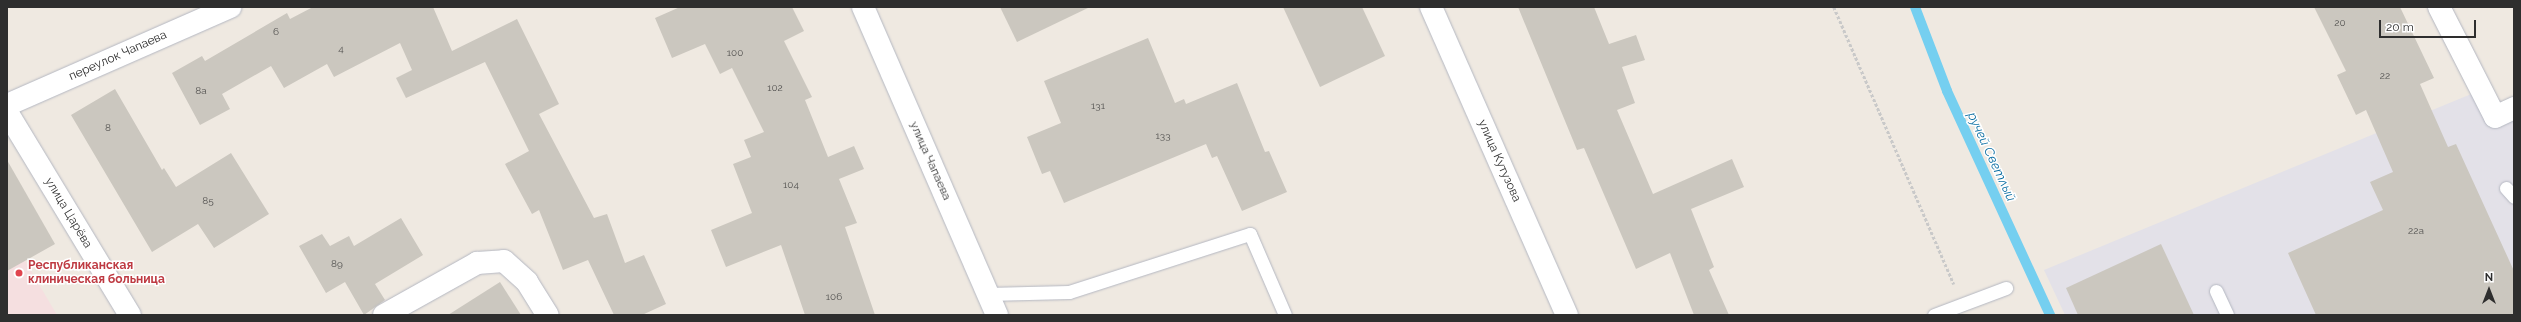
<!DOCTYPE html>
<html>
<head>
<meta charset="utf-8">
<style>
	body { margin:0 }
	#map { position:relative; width:2521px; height:322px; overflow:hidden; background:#efe9e1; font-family:Raleway,sans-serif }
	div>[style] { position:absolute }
	.industrial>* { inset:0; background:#e3e1e8 }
	.medical>* { inset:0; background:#f5dfe0 }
	.stream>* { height:10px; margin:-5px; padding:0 5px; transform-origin:5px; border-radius:5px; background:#75cff0 }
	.building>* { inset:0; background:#cbc7bf }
	.path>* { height:2.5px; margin-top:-1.25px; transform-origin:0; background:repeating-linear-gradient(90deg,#c9c9c9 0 3px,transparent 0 5px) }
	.roads { filter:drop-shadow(0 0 1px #b4b7c1) drop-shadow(0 0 1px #b4b7c1) }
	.lane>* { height:13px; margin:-6.5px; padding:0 6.5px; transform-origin:6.5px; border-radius:6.5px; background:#fff }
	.street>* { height:22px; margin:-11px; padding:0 11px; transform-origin:11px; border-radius:11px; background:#fff }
	.dots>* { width:11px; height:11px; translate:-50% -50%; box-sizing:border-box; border:2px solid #fff; border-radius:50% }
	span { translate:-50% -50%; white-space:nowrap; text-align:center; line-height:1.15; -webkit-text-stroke:3px #fff; paint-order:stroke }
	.number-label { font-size:10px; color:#555452 }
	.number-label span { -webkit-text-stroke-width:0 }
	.street-label { font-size:12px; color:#2e2e2e }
	.health-label { font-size:12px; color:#be3a42; font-weight:700 }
	.left { translate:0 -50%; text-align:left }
	.water-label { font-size:13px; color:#0d6fa3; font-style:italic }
	.frame { position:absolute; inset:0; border:8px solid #2e2e2e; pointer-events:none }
	.north { position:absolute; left:2469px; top:270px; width:40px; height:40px; -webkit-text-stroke:3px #fff; paint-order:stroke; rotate:0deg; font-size:11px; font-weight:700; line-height:16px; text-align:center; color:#2e2e2e }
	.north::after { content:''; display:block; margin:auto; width:14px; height:18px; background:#2e2e2e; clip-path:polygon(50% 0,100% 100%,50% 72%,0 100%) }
	.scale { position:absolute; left:2379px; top:20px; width:97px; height:18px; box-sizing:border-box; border:2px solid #2e2e2e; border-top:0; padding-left:5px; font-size:12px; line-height:14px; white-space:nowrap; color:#2e2e2e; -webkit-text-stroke:3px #fff; paint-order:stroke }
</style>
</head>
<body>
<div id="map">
	<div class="industrial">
		<div style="clip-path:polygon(2481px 90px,2495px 117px,2514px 108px,2514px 315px,2065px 315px,2044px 270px)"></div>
	</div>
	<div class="medical">
		<div style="clip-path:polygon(7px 230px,57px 315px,7px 315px)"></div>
	</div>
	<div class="stream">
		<div style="left:1915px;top:7px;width:90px;rotate:69.1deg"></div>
		<div style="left:1947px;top:91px;width:247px;rotate:65.3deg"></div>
	</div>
	<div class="building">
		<div style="clip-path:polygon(313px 7px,433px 7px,452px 51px,517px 19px,559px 104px,539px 114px,594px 218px,607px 214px,625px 263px,644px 255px,666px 304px,642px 315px,614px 315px,588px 260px,563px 270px,539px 210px,532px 214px,505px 164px,529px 151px,485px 62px,406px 98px,396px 78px,412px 70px,400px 43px,334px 77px,327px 64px,284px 88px,271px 66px,222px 94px,230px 109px,200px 125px,172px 73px,202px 56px,205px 61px,287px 13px,290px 19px)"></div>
		<div style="clip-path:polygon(680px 7px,792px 7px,804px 31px,784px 41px,812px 97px,805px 100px,828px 157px,854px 146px,864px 169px,839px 179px,857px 223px,845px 227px,875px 315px,805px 315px,781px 245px,726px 267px,711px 230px,752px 213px,733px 164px,751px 157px,744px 140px,764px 132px,732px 68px,720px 74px,705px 44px,672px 58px,655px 18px)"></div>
		<div style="clip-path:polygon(1000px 7px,1090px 7px,1017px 42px)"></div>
		<div style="clip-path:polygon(1283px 7px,1362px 7px,1385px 56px,1320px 87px)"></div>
		<div style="clip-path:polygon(1518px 7px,1594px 7px,1609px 44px,1636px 35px,1645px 60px,1622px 67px,1635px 103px,1617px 110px,1653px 194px,1732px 159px,1744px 187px,1691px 209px,1714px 267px,1709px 270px,1729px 315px,1694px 315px,1670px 253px,1636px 269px,1584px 148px,1577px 150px)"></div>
		<div style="clip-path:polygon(2314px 7px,2400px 7px,2434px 78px,2420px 84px,2448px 147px,2456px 144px,2514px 271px,2514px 315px,2316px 315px,2288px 253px,2383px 210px,2370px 182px,2393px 172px,2366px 110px,2356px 115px,2337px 75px,2346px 71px)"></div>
		<div style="clip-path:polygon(1148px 38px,1175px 103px,1184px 99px,1186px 104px,1237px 83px,1265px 152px,1269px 151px,1287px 192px,1242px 211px,1217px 156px,1212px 158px,1206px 144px,1064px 203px,1050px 171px,1042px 174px,1027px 137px,1061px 123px,1044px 81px)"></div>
		<div style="clip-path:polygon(115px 89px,162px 170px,164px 168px,176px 187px,231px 153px,269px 214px,214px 248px,198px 224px,152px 252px,71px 115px)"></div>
		<div style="clip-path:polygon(7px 160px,55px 244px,7px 271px)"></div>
		<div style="clip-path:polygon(401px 218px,423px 255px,375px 284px,385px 300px,364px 315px,345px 282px,326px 293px,299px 246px,322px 234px,330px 246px,349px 236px,354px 246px)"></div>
		<div style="clip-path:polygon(2161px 244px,2194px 315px,2078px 315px,2066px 288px)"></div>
		<div style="clip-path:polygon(500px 282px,521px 315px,448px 315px)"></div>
	</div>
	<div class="path">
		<div style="left:1834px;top:7px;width:302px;rotate:66.6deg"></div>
	</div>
	<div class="roads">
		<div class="lane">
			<div style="left:2506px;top:188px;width:12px;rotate:48deg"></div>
			<div style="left:2216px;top:291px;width:26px;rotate:65deg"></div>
			<div style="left:987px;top:294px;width:82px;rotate:-1.4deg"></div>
			<div style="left:1069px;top:292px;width:190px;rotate:-17.8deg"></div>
			<div style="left:1250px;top:234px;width:88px;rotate:66.6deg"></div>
			<div style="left:1934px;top:315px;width:77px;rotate:-20.6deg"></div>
		</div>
		<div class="street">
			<div style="left:863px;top:7px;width:336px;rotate:66.5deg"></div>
			<div style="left:1431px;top:7px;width:337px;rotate:66.2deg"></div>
			<div style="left:2439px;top:7px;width:123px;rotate:63deg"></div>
			<div style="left:2495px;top:117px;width:21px;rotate:-25deg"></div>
			<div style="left:7px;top:105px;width:244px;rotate:-23.7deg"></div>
			<div style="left:7px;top:112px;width:237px;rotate:58.8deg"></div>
			<div style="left:384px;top:315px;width:107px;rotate:-29.2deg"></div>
			<div style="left:477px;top:263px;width:27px;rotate:-4deg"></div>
			<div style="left:504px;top:261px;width:31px;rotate:42deg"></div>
			<div style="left:527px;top:282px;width:39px;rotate:58deg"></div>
		</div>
	</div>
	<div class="dots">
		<div style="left:19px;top:273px;background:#e0444e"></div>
	</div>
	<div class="number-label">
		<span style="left:2340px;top:23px">20</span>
		<span style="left:276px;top:32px">6</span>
		<span style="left:341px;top:49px">4</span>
		<span style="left:735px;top:53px">100</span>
		<span style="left:2385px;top:76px">22</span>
		<span style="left:775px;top:88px">102</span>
		<span style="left:201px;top:91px">8а</span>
		<span style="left:1098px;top:106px">131</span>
		<span style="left:108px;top:128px">8</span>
		<span style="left:1163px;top:136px">133</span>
		<span style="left:791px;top:185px">104</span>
		<span style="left:208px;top:201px">85</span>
		<span style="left:2416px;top:231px">22а</span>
		<span style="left:337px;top:264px">89</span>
		<span style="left:834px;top:297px">106</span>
	</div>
	<div class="street-label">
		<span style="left:118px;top:56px;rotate:-24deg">переулок Чапаева</span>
		<span style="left:930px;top:161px;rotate:66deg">улица Чапаева</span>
		<span style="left:1499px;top:161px;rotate:66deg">улица Кутузова</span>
		<span style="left:68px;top:213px;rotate:59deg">улица Царёва</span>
	</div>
	<div class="health-label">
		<span class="left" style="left:28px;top:273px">Республиканская<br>клиническая больница</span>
	</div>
	<div class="water-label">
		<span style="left:1991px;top:157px;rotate:65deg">ручей Светлый</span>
	</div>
	<div class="frame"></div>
	<div class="north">N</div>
	<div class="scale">20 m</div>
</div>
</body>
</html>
